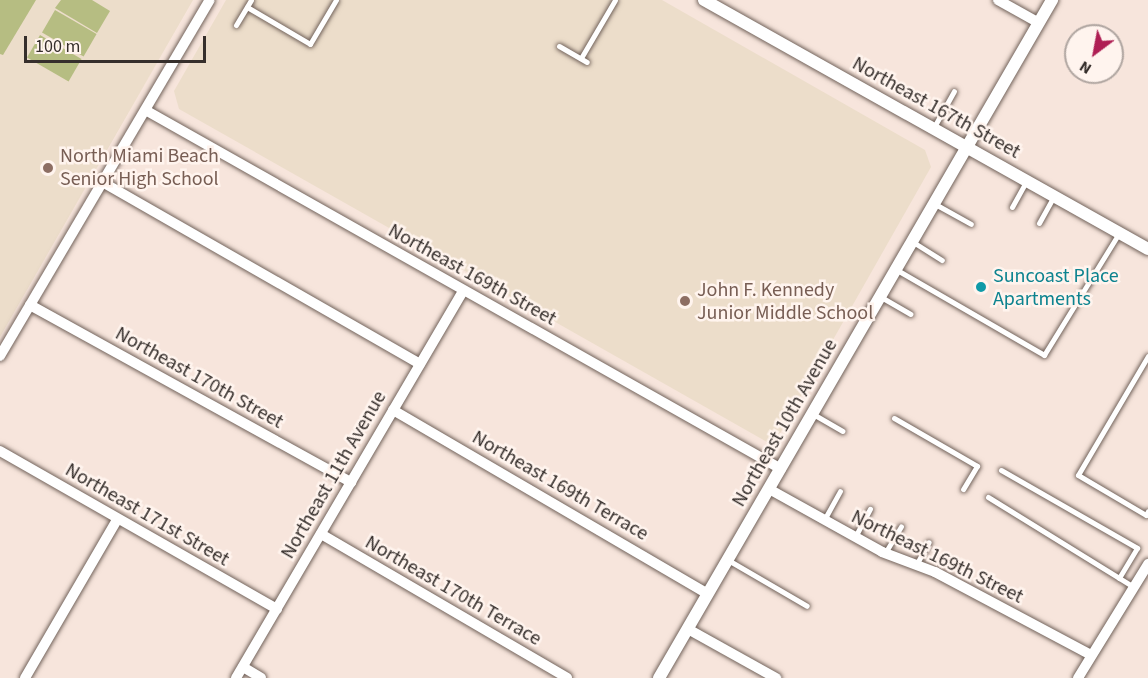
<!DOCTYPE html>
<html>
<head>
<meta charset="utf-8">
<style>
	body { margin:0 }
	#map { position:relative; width:1148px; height:678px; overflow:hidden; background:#f7e5dc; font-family:"Source Sans 3",sans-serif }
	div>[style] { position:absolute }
	.education>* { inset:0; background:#ecddca }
	.green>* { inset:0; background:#b6bd82; transform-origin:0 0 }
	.roads { filter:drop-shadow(0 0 2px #72635b) drop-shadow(0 0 2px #72635b) }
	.service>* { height:5px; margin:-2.5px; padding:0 2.5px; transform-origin:2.5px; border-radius:2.5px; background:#fff }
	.minor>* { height:10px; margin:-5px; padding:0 5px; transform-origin:5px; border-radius:5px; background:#fff }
	.tertiary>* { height:12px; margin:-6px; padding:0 6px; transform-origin:6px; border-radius:6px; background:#fff }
	.dots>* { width:16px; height:16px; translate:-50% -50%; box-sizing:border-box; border:3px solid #fff4ee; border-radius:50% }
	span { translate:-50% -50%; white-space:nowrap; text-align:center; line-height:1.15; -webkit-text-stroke:5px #fff4ee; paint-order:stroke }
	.street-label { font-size:20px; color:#362f2c }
	.education-label { font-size:20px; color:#785e54 }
	.left { translate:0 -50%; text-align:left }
	.culture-label { font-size:20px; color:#0d838f }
	.north { position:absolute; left:1064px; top:24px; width:60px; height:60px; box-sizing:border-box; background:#fff4ee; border:2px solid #afa5a0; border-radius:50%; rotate:212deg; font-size:16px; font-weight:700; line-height:24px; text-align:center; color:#362f2c }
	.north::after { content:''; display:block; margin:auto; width:21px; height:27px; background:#af1f54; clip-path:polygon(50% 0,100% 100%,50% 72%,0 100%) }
	.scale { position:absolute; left:24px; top:36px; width:182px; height:27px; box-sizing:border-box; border:3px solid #362f2c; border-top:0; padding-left:8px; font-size:18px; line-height:21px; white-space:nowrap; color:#362f2c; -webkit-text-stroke:4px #fff4ee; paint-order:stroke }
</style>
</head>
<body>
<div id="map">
	<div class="education">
		<div style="clip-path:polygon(0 0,193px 0,0 337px)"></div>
		<div style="clip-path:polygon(226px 0,662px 0,925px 150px,931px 167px,779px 435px,767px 442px,179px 109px,174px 91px)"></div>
	</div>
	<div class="green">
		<div style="clip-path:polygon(0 0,36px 0,3px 55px,0 54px)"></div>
		<div style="clip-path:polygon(61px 0,92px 0,110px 11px,97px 33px,55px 8px)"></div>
		<div style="left:55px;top:10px;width:48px;height:26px;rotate:30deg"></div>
		<div style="left:40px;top:35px;width:48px;height:26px;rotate:30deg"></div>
	</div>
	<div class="roads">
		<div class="service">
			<div style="left:247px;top:7px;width:73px;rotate:30.4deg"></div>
			<div style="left:310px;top:44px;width:51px;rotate:-59.4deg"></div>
			<div style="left:236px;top:25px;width:29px;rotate:-59deg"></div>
			<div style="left:559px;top:46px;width:32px;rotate:30deg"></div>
			<div style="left:581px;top:58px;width:67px;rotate:-59.6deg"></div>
			<div style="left:934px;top:127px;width:41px;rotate:-60.9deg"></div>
			<div style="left:935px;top:204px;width:41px;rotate:29.1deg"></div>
			<div style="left:1012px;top:207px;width:29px;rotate:-61deg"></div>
			<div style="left:1039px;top:223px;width:31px;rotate:-61deg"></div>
			<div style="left:913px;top:242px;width:34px;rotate:32deg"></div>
			<div style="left:897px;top:270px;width:170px;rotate:30deg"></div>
			<div style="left:1044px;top:355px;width:143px;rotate:-58.4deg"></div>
			<div style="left:881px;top:297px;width:34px;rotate:30deg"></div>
			<div style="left:1148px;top:356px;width:138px;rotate:120.5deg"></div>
			<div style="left:1078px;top:475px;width:79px;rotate:30.5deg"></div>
			<div style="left:1146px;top:515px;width:4px;rotate:-63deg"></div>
			<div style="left:813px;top:414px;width:34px;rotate:30deg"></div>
			<div style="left:894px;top:418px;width:96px;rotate:30deg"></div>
			<div style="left:977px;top:466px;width:27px;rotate:121deg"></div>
			<div style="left:1001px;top:470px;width:157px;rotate:29.8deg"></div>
			<div style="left:1137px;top:548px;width:35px;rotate:121deg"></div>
			<div style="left:988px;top:497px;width:172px;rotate:31.7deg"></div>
			<div style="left:824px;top:520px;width:33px;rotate:-61deg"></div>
			<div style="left:855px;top:537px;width:32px;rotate:-62deg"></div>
			<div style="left:885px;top:553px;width:31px;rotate:-59deg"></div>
			<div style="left:728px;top:560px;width:91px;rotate:30.2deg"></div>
			<div style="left:916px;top:565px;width:26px;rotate:-61deg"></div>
		</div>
		<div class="minor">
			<div style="left:998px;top:0;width:47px;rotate:29.3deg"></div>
			<div style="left:147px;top:111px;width:728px;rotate:29.45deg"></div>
			<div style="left:104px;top:183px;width:364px;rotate:29.8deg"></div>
			<div style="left:30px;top:305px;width:367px;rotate:28.9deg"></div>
			<div style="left:0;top:356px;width:413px;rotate:-59.5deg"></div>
			<div style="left:393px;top:410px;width:365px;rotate:30.3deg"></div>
			<div style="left:0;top:451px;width:319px;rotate:29.7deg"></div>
			<div style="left:769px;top:489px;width:129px;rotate:29.1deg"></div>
			<div style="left:882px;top:552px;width:57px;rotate:20.7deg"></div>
			<div style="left:935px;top:572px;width:177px;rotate:28deg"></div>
			<div style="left:321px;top:534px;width:285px;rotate:30.3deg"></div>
			<div style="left:688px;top:629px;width:101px;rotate:29.1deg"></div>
			<div style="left:243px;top:667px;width:21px;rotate:31deg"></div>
			<div style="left:25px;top:678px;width:183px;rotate:-59.8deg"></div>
			<div style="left:236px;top:678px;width:449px;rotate:-59.6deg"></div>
			<div style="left:1078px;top:678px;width:134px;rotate:-58.4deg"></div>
		</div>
		<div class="tertiary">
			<div style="left:704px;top:0;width:509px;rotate:29.28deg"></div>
			<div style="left:659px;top:678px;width:784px;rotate:-59.9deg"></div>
		</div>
	</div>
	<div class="dots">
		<div style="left:48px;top:168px;background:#8d6e63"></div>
		<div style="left:981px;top:287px;background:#0f9aa8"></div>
		<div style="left:685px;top:301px;background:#8d6e63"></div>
	</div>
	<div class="street-label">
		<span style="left:936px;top:108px;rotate:29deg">Northeast 167th Street</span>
		<span style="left:472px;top:275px;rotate:29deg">Northeast 169th Street</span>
		<span style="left:199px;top:378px;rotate:29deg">Northeast 170th Street</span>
		<span style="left:785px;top:423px;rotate:-60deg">Northeast 10th Avenue</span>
		<span style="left:334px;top:475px;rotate:-60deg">Northeast 11th Avenue</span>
		<span style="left:560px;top:486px;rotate:30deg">Northeast 169th Terrace</span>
		<span style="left:147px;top:515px;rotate:30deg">Northeast 171st Street</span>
		<span style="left:937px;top:557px;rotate:26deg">Northeast 169th Street</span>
		<span style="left:453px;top:591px;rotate:30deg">Northeast 170th Terrace</span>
	</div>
	<div class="education-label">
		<span class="left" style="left:60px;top:168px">North Miami Beach<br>Senior High School</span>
		<span class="left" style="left:697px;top:302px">John F. Kennedy<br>Junior Middle School</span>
	</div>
	<div class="culture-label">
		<span class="left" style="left:993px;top:288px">Suncoast Place<br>Apartments</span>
	</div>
	<div class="north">N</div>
	<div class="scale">100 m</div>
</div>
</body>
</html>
